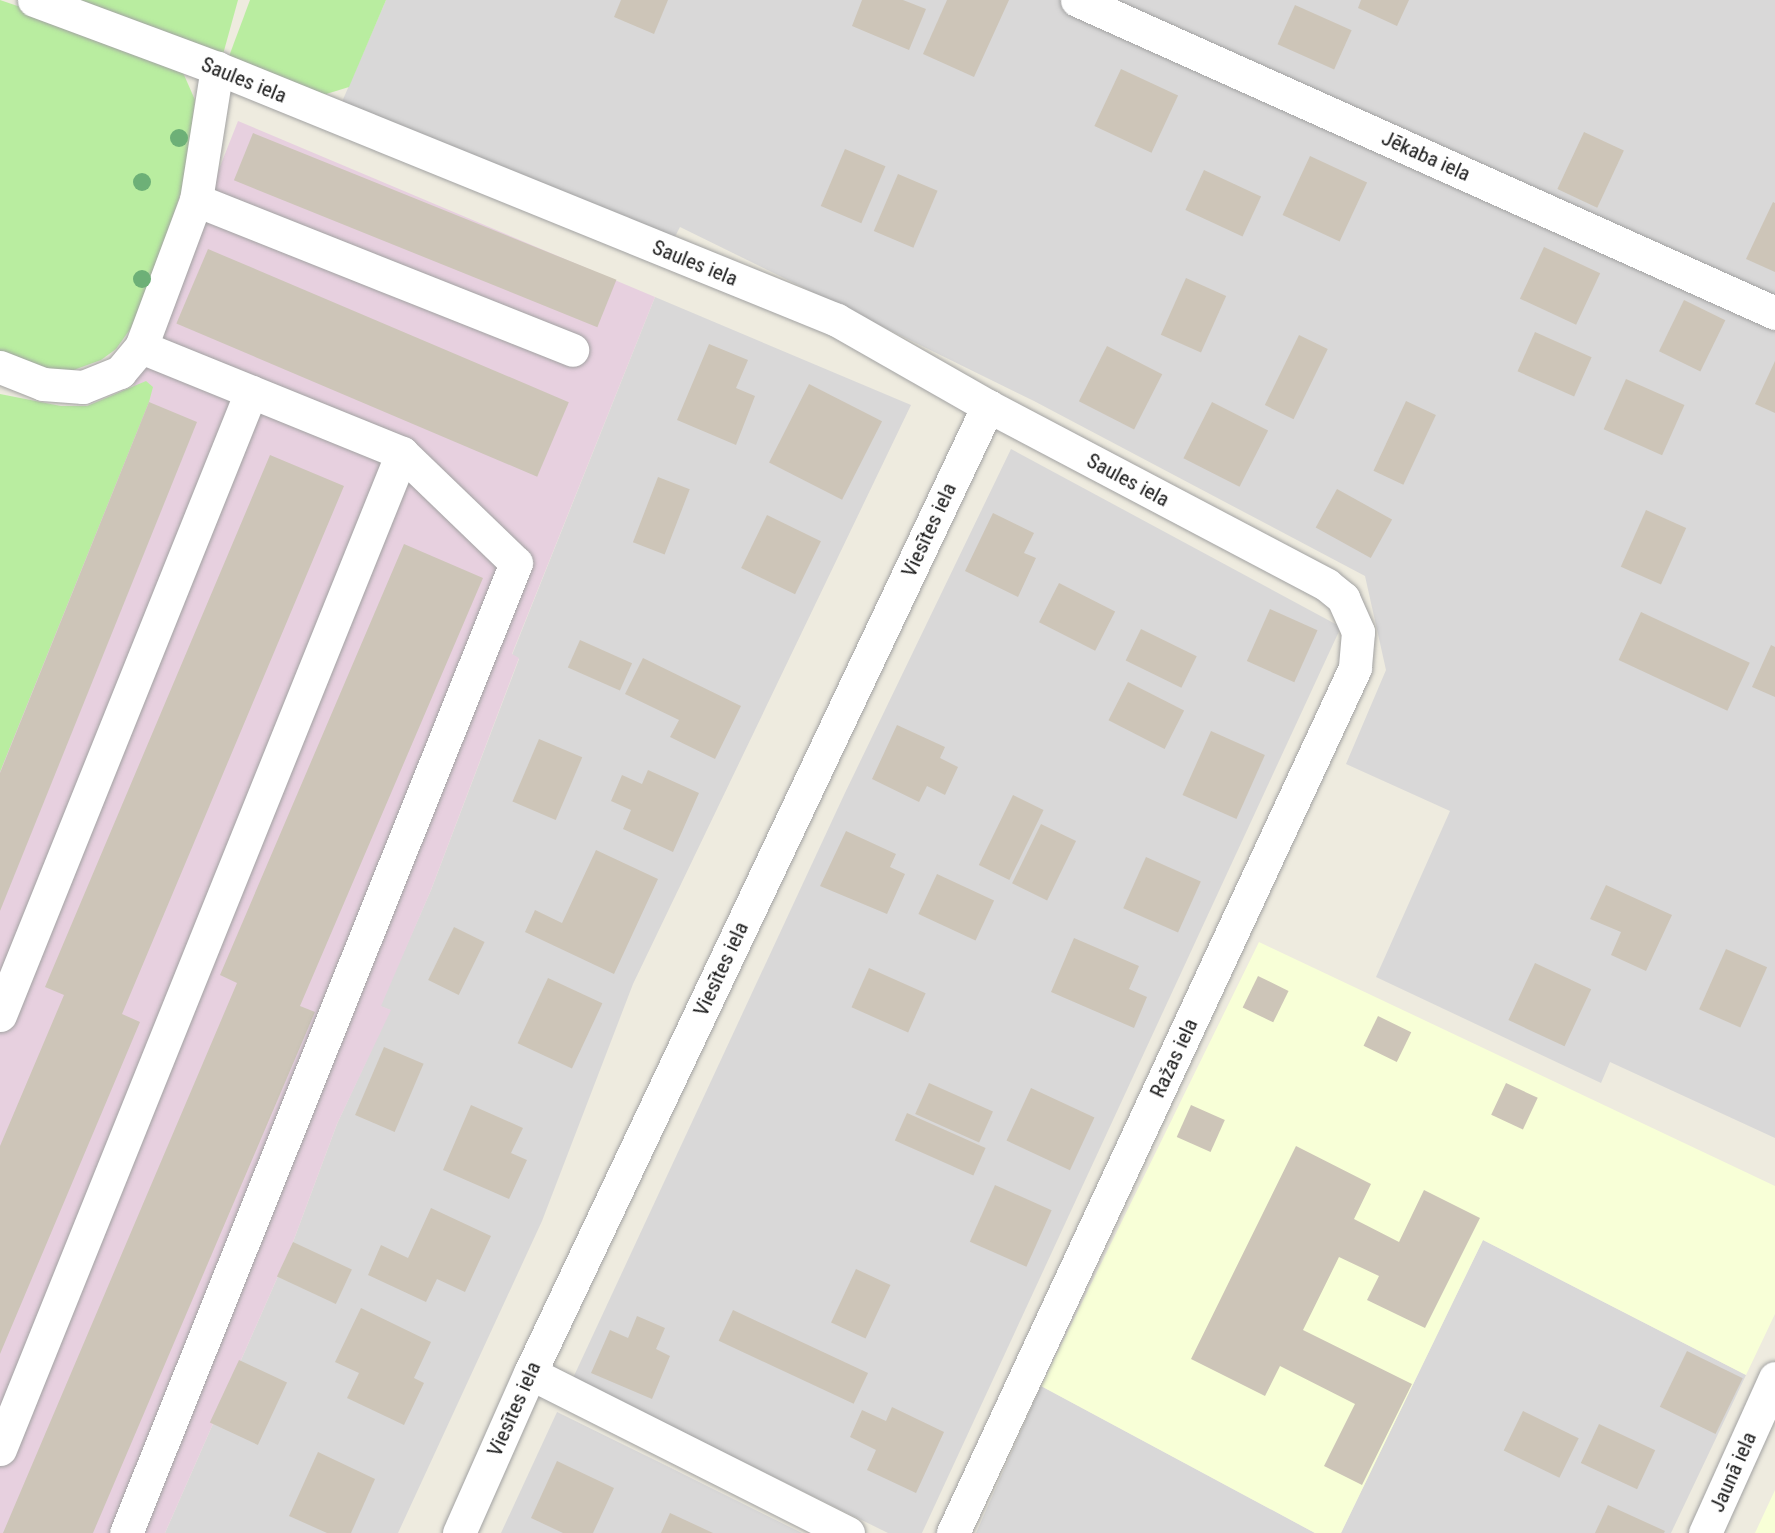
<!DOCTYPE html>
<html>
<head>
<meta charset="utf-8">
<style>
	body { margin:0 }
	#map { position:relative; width:1775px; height:1533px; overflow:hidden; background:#eeebdf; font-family:"Roboto Condensed",sans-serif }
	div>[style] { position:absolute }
	.residential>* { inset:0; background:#d9d8d8 }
	.industrial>* { inset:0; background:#e7d0df }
	.education>* { inset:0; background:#f8ffd7 }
	.grass>* { inset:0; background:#b9eda0 }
	.building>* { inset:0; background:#cdc5b8; transform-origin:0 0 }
	.roads { filter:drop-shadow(0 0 2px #a2a2a2) drop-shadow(0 0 2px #a2a2a2) }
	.minor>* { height:33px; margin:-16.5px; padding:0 16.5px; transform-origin:16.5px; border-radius:16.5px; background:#fff }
	.trees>* { width:18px; height:18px; margin:-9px; border-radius:50%; background:#6db077 }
	span { translate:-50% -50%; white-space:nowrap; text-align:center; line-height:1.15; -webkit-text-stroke:5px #fff; paint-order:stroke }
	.street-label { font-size:21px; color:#1b1b1b }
</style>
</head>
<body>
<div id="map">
	<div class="residential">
		<div style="clip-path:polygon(386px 0,1775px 0,1775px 1138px,1610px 1062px,1601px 1083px,1376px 977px,1450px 811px,1346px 764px,1386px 670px,1365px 576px,1034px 401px,680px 227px,667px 252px,335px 118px)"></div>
		<div style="clip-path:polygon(655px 297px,911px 405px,633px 984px,542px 1221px,398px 1533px,165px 1533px,293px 1242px,337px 1124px,390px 1010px,380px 1006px,431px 890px,519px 659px,512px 655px)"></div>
		<div style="clip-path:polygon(1011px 449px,1341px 627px,922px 1533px,888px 1533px,573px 1378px,844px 795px)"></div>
		<div style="clip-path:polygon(1483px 1240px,1746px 1375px,1671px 1533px,1341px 1533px)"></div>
		<div style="clip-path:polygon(1041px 1386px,1315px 1533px,976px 1533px)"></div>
		<div style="clip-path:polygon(557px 1412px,669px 1467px,802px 1533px,501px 1533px)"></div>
	</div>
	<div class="industrial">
		<div style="clip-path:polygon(238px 121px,655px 297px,512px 654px,519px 658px,431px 890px,381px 1006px,391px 1010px,337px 1124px,293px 1242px,165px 1533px,0 1533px,0 724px)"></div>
	</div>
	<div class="education">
		<div style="clip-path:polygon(1259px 942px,1775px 1186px,1775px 1314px,1746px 1375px,1483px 1240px,1341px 1533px,1315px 1533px,1041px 1386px)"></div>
		<div style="clip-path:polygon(1775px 1490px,1775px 1533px,1755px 1533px)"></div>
	</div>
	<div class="grass">
		<div style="clip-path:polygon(0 0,152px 52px,181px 68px,195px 100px,185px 180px,141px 314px,116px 349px,101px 360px,71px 371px,60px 372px,0 353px)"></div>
		<div style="clip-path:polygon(66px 0,238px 0,222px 58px)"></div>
		<div style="clip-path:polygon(250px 0,386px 0,349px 87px,323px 95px,228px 59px)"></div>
		<div style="clip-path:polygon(146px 381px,153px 387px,149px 402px,0 772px,0 394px,61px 406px,87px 406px)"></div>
	</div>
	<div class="building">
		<div style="clip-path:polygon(621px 0,668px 0,654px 34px,614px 17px)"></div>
		<div style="clip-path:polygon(862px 0,903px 0,926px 9px,909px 50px,852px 26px)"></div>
		<div style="clip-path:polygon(947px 0,1009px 0,974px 77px,923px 54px)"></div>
		<div style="clip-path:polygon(1361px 0,1409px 0,1397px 26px,1358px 8px)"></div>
		<div style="left:1295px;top:5px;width:62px;height:43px;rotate:24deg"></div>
		<div style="left:1121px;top:69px;width:63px;height:63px;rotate:25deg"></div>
		<div style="left:1584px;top:132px;width:44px;height:63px;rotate:25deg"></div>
		<div style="left:253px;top:133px;width:392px;height:51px;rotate:22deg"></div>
		<div style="left:845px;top:149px;width:44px;height:62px;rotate:23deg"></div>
		<div style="left:1310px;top:156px;width:63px;height:65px;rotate:25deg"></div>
		<div style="left:1204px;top:170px;width:63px;height:44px;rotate:25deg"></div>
		<div style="left:898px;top:174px;width:43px;height:62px;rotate:23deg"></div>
		<div style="clip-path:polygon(1773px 202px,1775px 203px,1775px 272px,1746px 259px)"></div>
		<div style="left:1544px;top:247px;width:62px;height:57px;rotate:25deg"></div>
		<div style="left:208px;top:249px;width:392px;height:81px;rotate:23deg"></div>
		<div style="left:1186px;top:278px;width:44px;height:62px;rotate:24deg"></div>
		<div style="left:1684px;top:300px;width:46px;height:57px;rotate:26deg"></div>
		<div style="left:1535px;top:332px;width:62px;height:43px;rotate:24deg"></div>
		<div style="left:1299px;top:335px;width:32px;height:78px;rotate:26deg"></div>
		<div style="clip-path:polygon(709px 344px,748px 360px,736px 388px,755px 396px,736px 445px,677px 420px)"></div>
		<div style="left:1107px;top:346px;width:62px;height:62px;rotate:27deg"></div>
		<div style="clip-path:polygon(1775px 361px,1775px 413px,1755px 404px)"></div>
		<div style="left:1626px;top:379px;width:64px;height:55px;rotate:24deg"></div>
		<div style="left:809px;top:384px;width:82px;height:88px;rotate:27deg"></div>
		<div style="left:1406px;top:401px;width:33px;height:77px;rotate:25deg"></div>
		<div style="clip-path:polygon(149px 402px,197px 422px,0 911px,0 773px)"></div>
		<div style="left:1212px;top:402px;width:63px;height:63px;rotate:27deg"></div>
		<div style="clip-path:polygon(270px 455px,344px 486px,122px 1014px,140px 1022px,0 1354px,0 1146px,64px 995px,45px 987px)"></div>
		<div style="left:658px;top:477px;width:34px;height:70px;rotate:21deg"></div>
		<div style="left:1337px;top:489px;width:63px;height:44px;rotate:29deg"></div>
		<div style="left:1646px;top:510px;width:44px;height:62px;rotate:24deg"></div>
		<div style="clip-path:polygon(993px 513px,1034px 533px,1024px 553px,1036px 558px,1018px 597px,965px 571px)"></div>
		<div style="left:767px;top:515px;width:60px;height:59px;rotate:26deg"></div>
		<div style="clip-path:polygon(404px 544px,483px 578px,300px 1006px,315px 1012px,93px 1533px,3px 1533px,237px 983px,220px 975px)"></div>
		<div style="left:1059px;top:583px;width:63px;height:44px;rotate:27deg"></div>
		<div style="left:1270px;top:609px;width:52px;height:57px;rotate:24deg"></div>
		<div style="left:1641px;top:612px;width:120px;height:53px;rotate:25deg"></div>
		<div style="left:1141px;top:629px;width:62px;height:35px;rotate:26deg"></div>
		<div style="left:580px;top:640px;width:57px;height:30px;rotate:24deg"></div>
		<div style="clip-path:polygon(1771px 645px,1775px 647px,1775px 697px,1752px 687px)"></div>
		<div style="clip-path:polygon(643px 658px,741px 706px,715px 759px,670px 737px,679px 720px,625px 694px)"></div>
		<div style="left:1128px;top:682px;width:63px;height:43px;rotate:27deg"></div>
		<div style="clip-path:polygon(897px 725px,945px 747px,940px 758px,958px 767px,945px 795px,927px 786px,919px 802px,872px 779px)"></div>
		<div style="left:1211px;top:731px;width:59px;height:70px;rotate:24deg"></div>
		<div style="left:539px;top:739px;width:47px;height:68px;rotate:23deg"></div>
		<div style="clip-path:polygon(648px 770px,699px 793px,673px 852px,623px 829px,631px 810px,611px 801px,622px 775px,642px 784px)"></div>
		<div style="left:1013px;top:795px;width:34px;height:78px;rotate:26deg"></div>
		<div style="left:1041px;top:824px;width:39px;height:66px;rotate:26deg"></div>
		<div style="clip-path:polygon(846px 831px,896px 854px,890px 867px,905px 874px,887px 914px,820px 886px)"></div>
		<div style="clip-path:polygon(596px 850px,658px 879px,614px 974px,525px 932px,535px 910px,562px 923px)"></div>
		<div style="left:1146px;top:857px;width:60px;height:56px;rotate:24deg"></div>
		<div style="left:937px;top:874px;width:63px;height:44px;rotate:25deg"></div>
		<div style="clip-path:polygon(1606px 885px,1672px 915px,1646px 971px,1611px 955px,1621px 932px,1590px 919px)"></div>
		<div style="left:454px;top:927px;width:34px;height:59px;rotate:26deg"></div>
		<div style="clip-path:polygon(1074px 938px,1139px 966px,1129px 989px,1147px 997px,1134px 1028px,1051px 992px)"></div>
		<div style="left:1726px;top:949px;width:45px;height:66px;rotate:24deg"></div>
		<div style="left:1535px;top:963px;width:62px;height:63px;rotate:25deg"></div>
		<div style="left:869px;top:968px;width:62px;height:43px;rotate:24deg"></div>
		<div style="left:1258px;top:976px;width:34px;height:35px;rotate:26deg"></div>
		<div style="left:548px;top:978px;width:60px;height:72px;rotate:25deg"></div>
		<div style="left:1378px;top:1016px;width:37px;height:33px;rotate:26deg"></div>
		<div style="left:384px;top:1047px;width:43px;height:74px;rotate:23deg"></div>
		<div style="left:929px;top:1083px;width:70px;height:34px;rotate:24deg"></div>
		<div style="left:1506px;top:1083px;width:35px;height:35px;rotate:25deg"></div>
		<div style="left:1031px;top:1088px;width:70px;height:58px;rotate:25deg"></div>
		<div style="clip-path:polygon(471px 1105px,523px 1128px,511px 1153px,527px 1160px,509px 1199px,443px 1170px)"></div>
		<div style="left:1191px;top:1105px;width:37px;height:35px;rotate:24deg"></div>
		<div style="left:907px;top:1113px;width:86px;height:30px;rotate:24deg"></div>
		<div style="clip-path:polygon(1296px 1146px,1371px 1184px,1354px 1219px,1399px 1242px,1424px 1190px,1480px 1218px,1425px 1328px,1367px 1300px,1379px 1276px,1339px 1257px,1303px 1330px,1412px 1384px,1362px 1485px,1324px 1466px,1355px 1404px,1280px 1366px,1265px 1396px,1191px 1359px)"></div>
		<div style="left:995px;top:1185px;width:62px;height:62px;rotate:24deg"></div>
		<div style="clip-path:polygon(431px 1208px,491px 1236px,465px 1292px,437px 1279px,426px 1302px,368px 1275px,381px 1245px,408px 1258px)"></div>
		<div style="left:293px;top:1242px;width:65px;height:38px;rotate:25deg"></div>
		<div style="left:856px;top:1269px;width:38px;height:59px;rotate:25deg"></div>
		<div style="clip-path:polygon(361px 1308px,431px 1342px,414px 1378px,424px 1383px,404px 1425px,347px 1398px,359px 1373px,335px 1362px)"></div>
		<div style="left:733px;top:1310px;width:149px;height:34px;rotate:25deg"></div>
		<div style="clip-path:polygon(637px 1316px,665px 1328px,656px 1349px,670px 1356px,652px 1399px,591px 1373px,610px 1330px,628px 1338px)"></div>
		<div style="left:1687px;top:1351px;width:62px;height:62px;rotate:26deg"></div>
		<div style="left:239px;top:1360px;width:53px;height:69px;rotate:25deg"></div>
		<div style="clip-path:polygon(892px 1407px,944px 1432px,916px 1493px,867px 1470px,876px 1450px,850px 1437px,862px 1410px,886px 1421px)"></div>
		<div style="left:1523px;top:1411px;width:62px;height:44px;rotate:26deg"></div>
		<div style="left:1599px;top:1424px;width:62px;height:43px;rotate:25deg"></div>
		<div style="clip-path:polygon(318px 1452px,375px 1479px,351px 1533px,327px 1533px,289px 1516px)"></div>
		<div style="clip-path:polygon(557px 1461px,614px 1488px,593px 1533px,563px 1533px,531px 1518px)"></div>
		<div style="clip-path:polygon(1608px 1505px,1665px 1531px,1664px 1533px,1595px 1533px)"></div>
		<div style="clip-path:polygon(670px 1513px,713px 1533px,661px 1533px)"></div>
	</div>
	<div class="roads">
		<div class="minor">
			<div style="left:34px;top:0;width:195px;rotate:20.4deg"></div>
			<div style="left:217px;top:68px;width:669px;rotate:22.12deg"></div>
			<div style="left:837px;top:320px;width:174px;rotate:29.7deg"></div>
			<div style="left:988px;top:406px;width:383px;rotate:27.8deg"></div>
			<div style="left:1327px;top:585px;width:21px;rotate:39deg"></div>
			<div style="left:1343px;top:598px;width:37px;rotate:66deg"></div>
			<div style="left:1358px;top:632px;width:36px;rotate:95deg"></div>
			<div style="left:1355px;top:668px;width:954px;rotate:114.93deg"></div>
			<div style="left:1077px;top:0;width:765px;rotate:24.15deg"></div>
			<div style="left:196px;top:200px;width:405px;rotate:21.7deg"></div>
			<div style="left:141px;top:347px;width:157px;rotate:-69.5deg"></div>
			<div style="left:196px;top:200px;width:134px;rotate:-81deg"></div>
			<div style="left:0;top:367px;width:46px;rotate:21.6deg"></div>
			<div style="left:43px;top:384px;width:40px;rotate:4.3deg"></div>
			<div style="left:83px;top:387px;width:40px;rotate:-22deg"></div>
			<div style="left:120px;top:372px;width:33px;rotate:-50deg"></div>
			<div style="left:141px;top:347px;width:282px;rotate:22.1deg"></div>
			<div style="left:402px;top:453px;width:158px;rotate:44deg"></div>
			<div style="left:516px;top:563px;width:1045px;rotate:111.9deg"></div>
			<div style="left:0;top:1015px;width:672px;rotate:-68.06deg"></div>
			<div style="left:530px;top:1373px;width:356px;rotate:26.7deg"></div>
			<div style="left:0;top:1449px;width:1074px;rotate:-68.02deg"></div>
			<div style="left:459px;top:1533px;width:175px;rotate:-66.1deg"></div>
			<div style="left:530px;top:1373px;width:1070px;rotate:-64.66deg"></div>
			<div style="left:1705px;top:1533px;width:170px;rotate:-65.7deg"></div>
		</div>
	</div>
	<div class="trees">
		<div style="left:179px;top:138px"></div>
		<div style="left:142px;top:182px"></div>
		<div style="left:142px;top:279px"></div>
	</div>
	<div class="street-label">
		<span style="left:244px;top:80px;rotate:22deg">Saules iela</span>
		<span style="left:1426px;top:156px;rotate:24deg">Jēkaba iela</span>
		<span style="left:695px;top:263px;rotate:22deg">Saules iela</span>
		<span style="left:1128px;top:480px;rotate:28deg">Saules iela</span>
		<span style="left:929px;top:530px;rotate:-65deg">Viesītes iela</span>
		<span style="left:721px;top:969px;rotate:-65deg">Viesītes iela</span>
		<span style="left:1174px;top:1058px;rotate:-65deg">Ražas iela</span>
		<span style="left:514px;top:1409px;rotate:-66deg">Viesītes iela</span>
		<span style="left:1733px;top:1472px;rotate:-66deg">Jaunā iela</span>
	</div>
</div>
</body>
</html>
